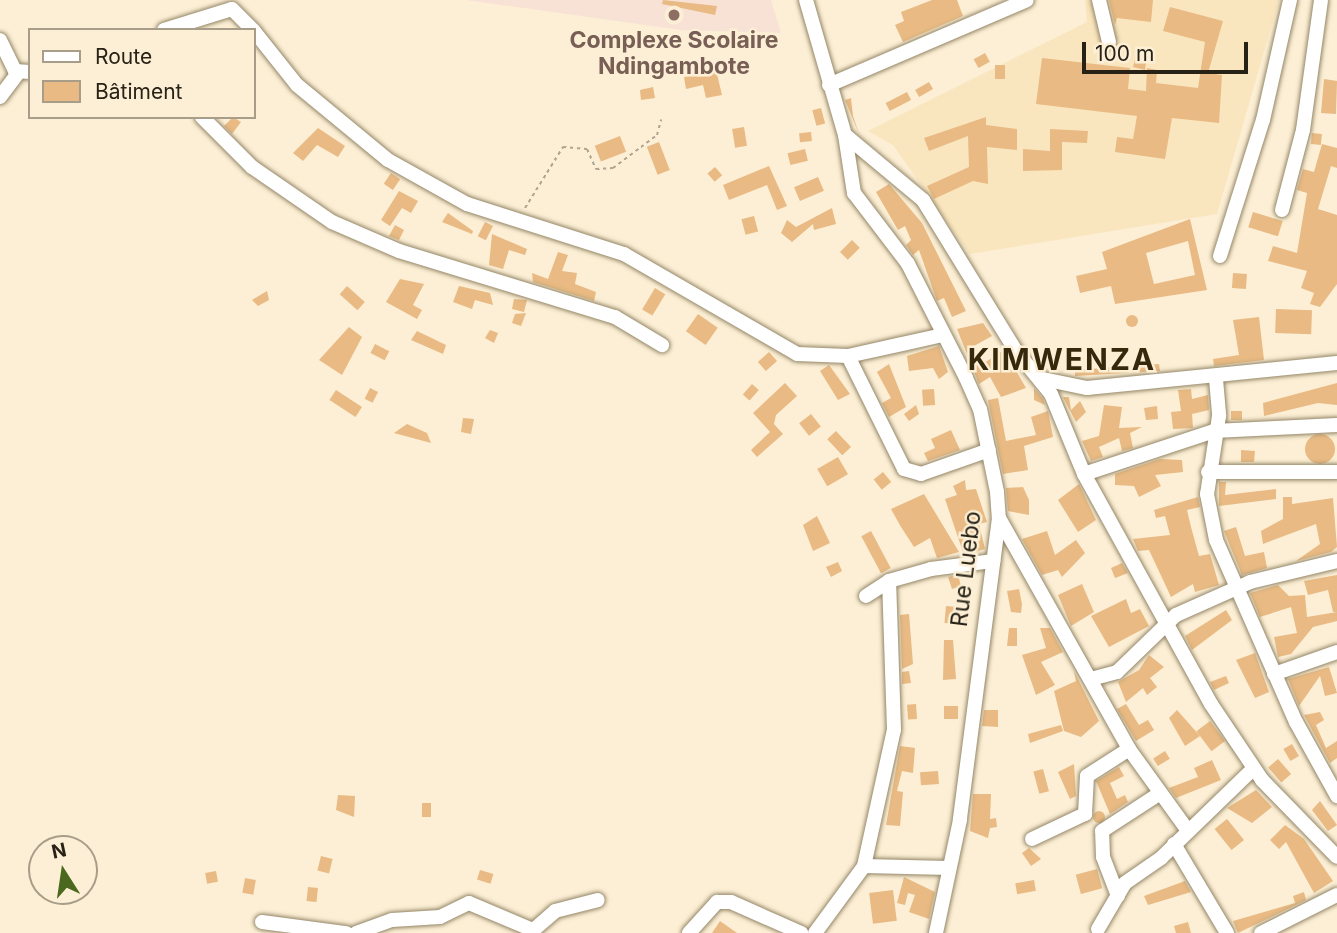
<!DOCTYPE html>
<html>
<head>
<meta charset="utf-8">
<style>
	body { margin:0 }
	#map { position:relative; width:1337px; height:933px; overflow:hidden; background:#fcefd5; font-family:Inter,sans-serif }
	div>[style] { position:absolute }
	.built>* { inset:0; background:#fae6be }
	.education>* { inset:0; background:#f8e2d5 }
	.building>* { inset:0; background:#e9ba83; transform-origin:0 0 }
	.round { border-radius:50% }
	.path>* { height:2px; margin-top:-1px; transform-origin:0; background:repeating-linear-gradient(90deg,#aea48f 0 3.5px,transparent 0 7px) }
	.roads { filter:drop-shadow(0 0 2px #948667) drop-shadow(0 0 2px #948667) }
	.minor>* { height:14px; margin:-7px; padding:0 7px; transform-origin:7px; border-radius:7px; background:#fff }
	.dots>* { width:19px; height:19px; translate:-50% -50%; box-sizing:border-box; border:4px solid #fcefd5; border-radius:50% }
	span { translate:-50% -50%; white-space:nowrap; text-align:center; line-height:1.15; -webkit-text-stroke:5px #fcefd5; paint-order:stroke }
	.education-label { font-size:23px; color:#785e54; font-weight:700 }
	.street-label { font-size:23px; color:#282216 }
	.district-label { font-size:30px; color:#35280b; font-weight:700; letter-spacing:2px }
	.legend { position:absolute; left:28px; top:28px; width:228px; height:91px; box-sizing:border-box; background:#fcefd5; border:2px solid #a79d89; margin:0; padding:9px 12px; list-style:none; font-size:21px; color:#282216 }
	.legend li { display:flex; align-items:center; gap:14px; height:35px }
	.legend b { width:35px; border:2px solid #a79d89 }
	.north { position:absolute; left:28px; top:835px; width:70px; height:70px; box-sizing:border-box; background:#fcefd5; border:2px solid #a79d89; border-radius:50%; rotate:348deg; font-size:19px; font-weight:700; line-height:28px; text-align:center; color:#282216 }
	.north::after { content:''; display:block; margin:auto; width:24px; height:32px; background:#4a691e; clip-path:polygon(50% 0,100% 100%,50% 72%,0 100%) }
	.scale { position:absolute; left:1082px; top:42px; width:166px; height:32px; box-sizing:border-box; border:4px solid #282216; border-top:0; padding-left:9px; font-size:21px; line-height:24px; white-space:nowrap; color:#282216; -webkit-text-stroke:5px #fcefd5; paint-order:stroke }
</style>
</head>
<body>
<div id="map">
	<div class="built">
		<div style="clip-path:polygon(1085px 0,1279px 0,1217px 214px,970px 254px,893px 145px,868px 131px,1087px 22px)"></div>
	</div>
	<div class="education">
		<div style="clip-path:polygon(466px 0,771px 0,781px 33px,681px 30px)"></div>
	</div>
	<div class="building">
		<div style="clip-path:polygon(663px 0,717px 6px,715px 15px,662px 4px)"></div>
		<div style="clip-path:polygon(932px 0,957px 0,963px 16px,903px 42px,895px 25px,904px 21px,901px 12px)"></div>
		<div style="clip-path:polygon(1109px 0,1153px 0,1151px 22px,1117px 18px,1115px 25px)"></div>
		<div style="clip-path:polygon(1170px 7px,1223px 21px,1208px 73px,1222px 75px,1219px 123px,1172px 118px,1165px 159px,1115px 152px,1117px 137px,1133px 139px,1137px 116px,1036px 104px,1042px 58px,1130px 68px,1128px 89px,1146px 91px,1147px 68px,1157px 70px,1156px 83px,1198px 88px,1205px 42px,1163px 31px)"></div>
		<div style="clip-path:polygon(1137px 52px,1147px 55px,1145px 70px,1133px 67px)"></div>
		<div style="left:985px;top:53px;width:10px;height:13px;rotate:61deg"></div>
		<div style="left:995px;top:65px;width:10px;height:14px"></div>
		<div style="clip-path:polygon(716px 70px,722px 95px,706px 98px,703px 85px,686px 89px,684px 77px)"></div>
		<div style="clip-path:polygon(1324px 79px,1337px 81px,1336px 114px,1321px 113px)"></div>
		<div style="left:929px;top:82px;width:8px;height:16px;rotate:60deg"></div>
		<div style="clip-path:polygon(653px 87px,655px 98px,641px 100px,640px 90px)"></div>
		<div style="left:907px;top:92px;width:9px;height:24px;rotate:63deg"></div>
		<div style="clip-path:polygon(851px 98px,853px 116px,859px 134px,845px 100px)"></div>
		<div style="left:821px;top:108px;width:16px;height:9px;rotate:75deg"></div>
		<div style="clip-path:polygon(233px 117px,241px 122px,232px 134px,224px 126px)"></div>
		<div style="clip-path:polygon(986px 117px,986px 125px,1017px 129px,1017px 150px,987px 147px,988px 184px,973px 181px,934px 199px,927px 186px,969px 167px,968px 136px,929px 151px,924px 138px)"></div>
		<div style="left:744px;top:127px;width:19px;height:12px;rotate:81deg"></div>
		<div style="clip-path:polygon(318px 128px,345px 146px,338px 157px,317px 145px,303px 161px,293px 153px)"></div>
		<div style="clip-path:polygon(1050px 129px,1088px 131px,1087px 143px,1062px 142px,1062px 170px,1023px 171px,1023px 149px,1050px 151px)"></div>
		<div style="left:811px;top:132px;width:9px;height:12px;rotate:84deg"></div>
		<div style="left:1312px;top:133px;width:10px;height:11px;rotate:6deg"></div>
		<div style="left:620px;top:136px;width:17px;height:27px;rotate:69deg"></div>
		<div style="left:659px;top:142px;width:30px;height:13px;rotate:69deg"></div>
		<div style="clip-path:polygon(1322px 144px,1337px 148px,1337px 168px,1331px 166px,1318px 209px,1337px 215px,1337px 284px,1320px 307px,1310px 304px,1314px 293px,1301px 288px,1307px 271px,1268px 261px,1273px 246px,1297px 253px,1307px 193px,1297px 190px,1303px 169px,1314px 172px)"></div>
		<div style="left:805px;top:149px;width:12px;height:18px;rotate:76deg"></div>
		<div style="clip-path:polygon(769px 166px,787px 206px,777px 210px,767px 185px,729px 200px,723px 185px)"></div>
		<div style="left:715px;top:167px;width:11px;height:10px;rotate:49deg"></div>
		<div style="left:391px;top:173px;width:11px;height:13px;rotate:34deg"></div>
		<div style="left:818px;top:177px;width:15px;height:26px;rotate:67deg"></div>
		<div style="clip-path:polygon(889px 184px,922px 223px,966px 311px,952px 317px,944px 298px,937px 301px,919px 250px,913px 255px,906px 245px,911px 240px,905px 226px,898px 230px,876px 192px)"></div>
		<div style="clip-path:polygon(399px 191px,418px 201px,411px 213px,402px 208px,390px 226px,381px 220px)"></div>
		<div style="clip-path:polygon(832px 208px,836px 224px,814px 230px,813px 224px,792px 242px,781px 233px,787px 220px,796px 227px)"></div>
		<div style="left:1253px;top:212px;width:31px;height:16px;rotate:17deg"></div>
		<div style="clip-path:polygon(448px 213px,473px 231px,472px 234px,442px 222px)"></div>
		<div style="left:754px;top:216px;width:16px;height:13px;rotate:75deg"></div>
		<div style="clip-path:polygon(evenodd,1190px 219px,1207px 290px,1115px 304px,1111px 286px,1080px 293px,1076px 276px,1107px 269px,1102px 252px,1190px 219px,1188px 241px,1195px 275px,1154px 284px,1146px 253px,1188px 241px)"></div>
		<div style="left:485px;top:222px;width:9px;height:16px;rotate:27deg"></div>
		<div style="clip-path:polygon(395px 225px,404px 230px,399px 240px,389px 236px)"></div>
		<div style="clip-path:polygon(492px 234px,527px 249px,525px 255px,509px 250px,503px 269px,489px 265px)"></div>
		<div style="left:852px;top:240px;width:11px;height:17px;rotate:45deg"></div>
		<div style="clip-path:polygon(558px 252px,568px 255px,562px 271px,577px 273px,575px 284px,596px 292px,594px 301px,533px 282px,532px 273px,548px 279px)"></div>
		<div style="left:1233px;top:273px;width:14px;height:15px;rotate:4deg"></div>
		<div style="clip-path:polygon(400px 279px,424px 284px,413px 305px,422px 310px,417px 319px,386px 302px)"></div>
		<div style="left:347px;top:286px;width:24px;height:11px;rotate:42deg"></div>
		<div style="clip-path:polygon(459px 286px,490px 293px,493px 305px,475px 300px,472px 309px,453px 302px)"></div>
		<div style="left:655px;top:288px;width:12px;height:25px;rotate:31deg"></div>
		<div style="clip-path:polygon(267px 291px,269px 300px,258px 306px,252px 300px)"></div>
		<div style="clip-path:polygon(514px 299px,527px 300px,524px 312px,512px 309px)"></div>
		<div style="left:1276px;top:309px;width:36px;height:24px;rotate:2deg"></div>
		<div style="clip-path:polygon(526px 313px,521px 326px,512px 323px,515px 314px)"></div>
		<div style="left:698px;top:314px;width:24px;height:21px;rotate:35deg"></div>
		<div class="round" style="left:1126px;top:315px;width:12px;height:12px"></div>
		<div style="clip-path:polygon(1259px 317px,1264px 360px,1214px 366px,1213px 359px,1239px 355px,1233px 320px)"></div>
		<div style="clip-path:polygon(983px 323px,992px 336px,974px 346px,984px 363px,1004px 350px,1026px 388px,1001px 397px,990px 377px,979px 384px,957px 329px)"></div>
		<div style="clip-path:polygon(349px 327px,362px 337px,342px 375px,319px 360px)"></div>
		<div style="clip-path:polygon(490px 330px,498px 333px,494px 343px,485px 338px)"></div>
		<div style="clip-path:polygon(417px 331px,446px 345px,443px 354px,411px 340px)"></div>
		<div style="left:375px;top:344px;width:16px;height:10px;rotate:27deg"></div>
		<div style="clip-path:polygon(939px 346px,948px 372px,939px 379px,933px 368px,909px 371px,907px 356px)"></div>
		<div style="left:769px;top:352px;width:12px;height:15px;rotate:48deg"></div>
		<div style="clip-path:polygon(889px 364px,906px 407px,889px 417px,882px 403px,891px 398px,877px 372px)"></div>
		<div style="clip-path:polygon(1159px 364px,1160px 371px,1075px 376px,1075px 370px)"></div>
		<div style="clip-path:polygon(829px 365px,850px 394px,838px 400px,820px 371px)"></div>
		<div style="clip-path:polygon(785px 383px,797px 396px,776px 415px,774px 424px,783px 434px,757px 457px,751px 450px,770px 432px,753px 413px)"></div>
		<div style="clip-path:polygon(1337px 383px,1337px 405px,1318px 403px,1264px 416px,1263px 403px)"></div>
		<div style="left:752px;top:384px;width:9px;height:14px;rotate:41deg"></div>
		<div style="left:370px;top:388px;width:9px;height:12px;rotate:27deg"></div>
		<div style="clip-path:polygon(1034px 388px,1043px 399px,1045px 405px,1034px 400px)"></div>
		<div style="left:934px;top:389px;width:16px;height:12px;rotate:86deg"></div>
		<div style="clip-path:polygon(1191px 389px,1192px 399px,1208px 395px,1209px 410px,1192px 414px,1193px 428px,1173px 429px,1171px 412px,1181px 411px,1178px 390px)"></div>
		<div style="left:336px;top:390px;width:31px;height:12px;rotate:33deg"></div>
		<div style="clip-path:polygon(1063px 397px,1069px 397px,1071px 410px,1080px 401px,1086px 412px,1076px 422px)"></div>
		<div style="clip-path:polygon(998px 398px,1006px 441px,1036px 435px,1031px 417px,1048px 411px,1053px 437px,1024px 446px,1028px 470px,1003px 474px,988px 400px)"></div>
		<div style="clip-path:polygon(916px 405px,919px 414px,909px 421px,904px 414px)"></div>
		<div style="clip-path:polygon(1104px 405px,1122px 407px,1119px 428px,1142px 427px,1130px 433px,1133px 448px,1122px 451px,1119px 438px,1099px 447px,1103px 457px,1091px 461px,1082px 441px,1099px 436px)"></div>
		<div style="clip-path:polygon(1157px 406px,1158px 419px,1146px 420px,1144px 408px)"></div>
		<div style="left:1242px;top:411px;width:9px;height:11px;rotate:90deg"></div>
		<div style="left:811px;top:414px;width:16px;height:15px;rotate:52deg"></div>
		<div style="clip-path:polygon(463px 418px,474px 419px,471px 434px,461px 432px)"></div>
		<div style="clip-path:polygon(407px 424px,427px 433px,431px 443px,394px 433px)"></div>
		<div style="clip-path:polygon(951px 430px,960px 450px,928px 461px,924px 453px,935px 448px,931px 439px)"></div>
		<div style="left:836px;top:431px;width:22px;height:12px;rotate:47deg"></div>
		<div class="round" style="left:1305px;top:434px;width:30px;height:30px"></div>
		<div style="clip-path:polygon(1241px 450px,1255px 451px,1254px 462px,1241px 462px)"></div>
		<div style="left:838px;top:457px;width:20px;height:24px;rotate:60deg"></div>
		<div style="clip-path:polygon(1160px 459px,1182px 460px,1183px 472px,1155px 475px,1161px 486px,1139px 497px,1134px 486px,1115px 485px,1115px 474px)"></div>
		<div style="left:883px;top:472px;width:13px;height:12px;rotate:51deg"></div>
		<div style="clip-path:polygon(965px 480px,966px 490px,976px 489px,987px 522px,979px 524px,985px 549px,964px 555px,945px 499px,957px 495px,953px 486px)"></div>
		<div style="clip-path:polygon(1219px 482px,1226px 482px,1225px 495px,1276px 489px,1276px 499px,1219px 506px)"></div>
		<div style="clip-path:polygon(1079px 484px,1096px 520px,1078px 532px,1058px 500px)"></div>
		<div style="clip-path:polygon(1023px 487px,1029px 500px,1029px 515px,1008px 511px,1006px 488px)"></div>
		<div style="clip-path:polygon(924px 494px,959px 552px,937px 558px,930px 538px,914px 547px,901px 527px,891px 509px)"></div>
		<div style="clip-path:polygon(1198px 497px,1200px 507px,1187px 510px,1191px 527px,1199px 556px,1210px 554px,1219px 585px,1195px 592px,1193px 584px,1171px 597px,1149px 550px,1138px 551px,1133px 539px,1170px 535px,1165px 516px,1156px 518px,1154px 510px)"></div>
		<div style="clip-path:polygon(1283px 497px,1292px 497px,1292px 504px,1333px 498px,1337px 547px,1331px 552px,1296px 561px,1320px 544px,1316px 524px,1263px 544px,1261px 531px,1283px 519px)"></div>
		<div style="clip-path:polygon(817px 516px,830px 543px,813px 551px,803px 525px)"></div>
		<div style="clip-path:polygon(1236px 527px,1245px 556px,1264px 552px,1267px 568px,1242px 575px,1224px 531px)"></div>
		<div style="left:871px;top:531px;width:42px;height:11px;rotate:62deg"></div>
		<div style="clip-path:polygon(1047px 531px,1055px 555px,1076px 540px,1085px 553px,1062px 577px,1058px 570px,1042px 575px,1022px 539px)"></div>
		<div style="clip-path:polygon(838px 562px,842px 571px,831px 577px,826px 567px)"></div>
		<div style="clip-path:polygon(1122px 563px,1128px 573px,1115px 578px,1111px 568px)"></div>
		<div style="clip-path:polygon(958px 575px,961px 586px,952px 589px,948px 577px)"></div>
		<div style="clip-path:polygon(1337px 575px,1337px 612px,1333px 612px,1328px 590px,1308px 595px,1304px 581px)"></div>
		<div style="clip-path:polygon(1082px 584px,1094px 612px,1071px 626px,1058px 595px)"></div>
		<div style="clip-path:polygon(1278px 585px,1289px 596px,1305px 595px,1307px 617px,1337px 612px,1337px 621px,1313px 627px,1291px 654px,1278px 657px,1274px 637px,1297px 633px,1291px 607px,1260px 617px,1250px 593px)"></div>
		<div style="clip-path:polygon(1019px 589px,1022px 604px,1021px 613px,1011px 612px,1007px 591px)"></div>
		<div style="clip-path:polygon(1126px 599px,1131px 613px,1140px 609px,1149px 626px,1109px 647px,1091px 616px)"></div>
		<div style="left:946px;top:606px;width:22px;height:17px;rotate:5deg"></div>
		<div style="clip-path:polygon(1226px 610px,1232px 620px,1192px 650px,1185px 636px)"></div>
		<div style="clip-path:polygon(909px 614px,913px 664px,902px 669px,900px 615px)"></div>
		<div style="clip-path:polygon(1009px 628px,1017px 628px,1017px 646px,1007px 646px)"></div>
		<div style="clip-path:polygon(1040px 628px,1050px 628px,1063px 652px,1041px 662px,1055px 685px,1036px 695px,1022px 655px,1046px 648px)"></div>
		<div style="clip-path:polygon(944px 640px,953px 640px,956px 679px,943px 680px)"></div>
		<div style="clip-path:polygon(1255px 653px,1269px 692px,1255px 698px,1236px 660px)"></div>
		<div style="clip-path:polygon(1149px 655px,1164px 667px,1150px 678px,1157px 687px,1147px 695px,1143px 688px,1126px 702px,1118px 682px,1139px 670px)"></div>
		<div style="clip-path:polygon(1329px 667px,1337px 693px,1325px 696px,1320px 676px,1299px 706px,1288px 679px)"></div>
		<div style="clip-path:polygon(909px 671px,911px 683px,902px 684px,902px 672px)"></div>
		<div style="clip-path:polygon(1074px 671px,1099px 721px,1081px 737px,1064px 731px,1054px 691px,1076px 681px)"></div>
		<div style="clip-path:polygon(1226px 676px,1229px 683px,1214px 690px,1210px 682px)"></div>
		<div style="left:916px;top:704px;width:15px;height:9px;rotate:86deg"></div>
		<div style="clip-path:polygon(1126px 704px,1139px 725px,1148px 720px,1154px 730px,1136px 741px,1117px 709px)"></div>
		<div style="left:944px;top:706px;width:14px;height:13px"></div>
		<div style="clip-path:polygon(984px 710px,998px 710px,998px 727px,982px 726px)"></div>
		<div style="clip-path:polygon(1177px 710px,1200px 736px,1185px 746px,1169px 718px)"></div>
		<div style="clip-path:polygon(1320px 712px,1324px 720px,1316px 725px,1326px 748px,1337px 741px,1337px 758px,1330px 763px,1304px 715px)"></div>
		<div style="left:1210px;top:721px;width:25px;height:17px;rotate:53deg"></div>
		<div style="clip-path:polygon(1061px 725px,1063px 731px,1030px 743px,1028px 734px)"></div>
		<div style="left:1292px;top:744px;width:14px;height:10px;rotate:60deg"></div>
		<div style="clip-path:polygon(900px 746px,915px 748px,913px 773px,902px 771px,897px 791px,903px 792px,900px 826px,886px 825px)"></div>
		<div style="left:1165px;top:751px;width:9px;height:14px;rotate:58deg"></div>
		<div style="left:1278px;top:759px;width:20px;height:13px;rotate:49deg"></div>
		<div style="clip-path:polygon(1212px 760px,1221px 780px,1176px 798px,1169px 788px,1198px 777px,1194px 768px)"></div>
		<div style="clip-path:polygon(1074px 764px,1076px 796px,1070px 799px,1058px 772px)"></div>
		<div style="clip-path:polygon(1119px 767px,1124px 776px,1110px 783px,1117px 799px,1125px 795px,1128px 802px,1110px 814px,1096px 781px)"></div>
		<div style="left:1043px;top:769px;width:23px;height:10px;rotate:75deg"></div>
		<div style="left:938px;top:771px;width:13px;height:18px;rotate:86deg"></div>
		<div style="clip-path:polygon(1256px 790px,1272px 807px,1252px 823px,1227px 808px)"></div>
		<div style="clip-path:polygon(973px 794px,991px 794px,990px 819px,996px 818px,997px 827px,990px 828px,988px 838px,970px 831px)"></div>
		<div style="clip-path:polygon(338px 795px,355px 796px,354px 817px,336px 810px)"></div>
		<div style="clip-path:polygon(1320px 801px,1337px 825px,1328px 831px,1312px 810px)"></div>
		<div style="left:422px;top:803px;width:9px;height:14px"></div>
		<div class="round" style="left:1093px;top:811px;width:12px;height:12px"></div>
		<div style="left:1227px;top:819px;width:27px;height:16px;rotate:51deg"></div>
		<div style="clip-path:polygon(1285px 825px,1304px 839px,1333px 881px,1314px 893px,1286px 842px,1279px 849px,1270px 840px)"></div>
		<div style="clip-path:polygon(1029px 848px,1041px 859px,1031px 866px,1022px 853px)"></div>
		<div style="left:321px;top:856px;width:12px;height:15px;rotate:14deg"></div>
		<div style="left:1097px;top:869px;width:20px;height:22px;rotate:75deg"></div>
		<div style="left:480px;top:870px;width:14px;height:10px;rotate:17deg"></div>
		<div style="left:216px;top:871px;width:11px;height:11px;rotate:80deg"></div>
		<div style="clip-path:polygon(904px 877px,935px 892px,929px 919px,909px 912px,915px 895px,908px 893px,905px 905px,897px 903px)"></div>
		<div style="left:245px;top:878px;width:11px;height:15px;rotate:10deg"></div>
		<div style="left:1034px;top:880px;width:11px;height:19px;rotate:80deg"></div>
		<div style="clip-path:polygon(1185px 881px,1191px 892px,1148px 905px,1144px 896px)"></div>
		<div style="left:308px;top:887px;width:10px;height:14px;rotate:6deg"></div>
		<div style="left:893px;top:890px;width:31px;height:24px;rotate:83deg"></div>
		<div style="clip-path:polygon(1304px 892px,1306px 900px,1238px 933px,1233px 921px,1295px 903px,1293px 896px)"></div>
		<div style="clip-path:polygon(720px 921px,737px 933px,712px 933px)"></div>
		<div style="clip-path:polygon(1188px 922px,1191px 933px,1176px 933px,1174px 926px)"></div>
	</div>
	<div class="path">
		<div style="left:525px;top:208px;width:72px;rotate:-58.1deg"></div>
		<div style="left:563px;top:147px;width:24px;rotate:5deg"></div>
		<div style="left:587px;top:149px;width:22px;rotate:66deg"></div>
		<div style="left:596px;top:169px;width:17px;rotate:-3deg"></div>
		<div style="left:613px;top:168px;width:55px;rotate:-36.9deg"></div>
		<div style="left:657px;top:135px;width:16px;rotate:-75deg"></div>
	</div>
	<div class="roads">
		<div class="minor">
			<div style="left:806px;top:0;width:141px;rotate:73.9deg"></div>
			<div style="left:845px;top:135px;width:59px;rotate:81.2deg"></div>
			<div style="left:854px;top:193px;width:89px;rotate:52.7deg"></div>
			<div style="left:908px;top:264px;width:128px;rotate:63deg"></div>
			<div style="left:966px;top:378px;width:34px;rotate:66deg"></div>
			<div style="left:980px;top:409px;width:85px;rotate:78.4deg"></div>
			<div style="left:997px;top:492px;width:26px;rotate:86deg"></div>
			<div style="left:999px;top:518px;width:305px;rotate:97.4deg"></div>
			<div style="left:960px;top:820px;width:116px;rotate:102deg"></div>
			<div style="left:1099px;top:0;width:43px;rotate:76.6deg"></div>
			<div style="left:164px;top:30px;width:71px;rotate:-17.2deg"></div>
			<div style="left:232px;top:9px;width:30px;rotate:45deg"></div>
			<div style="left:254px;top:31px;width:69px;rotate:51.5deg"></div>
			<div style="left:297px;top:85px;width:118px;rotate:39.5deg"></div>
			<div style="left:388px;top:160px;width:90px;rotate:29.1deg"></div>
			<div style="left:467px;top:204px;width:165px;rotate:17.7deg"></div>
			<div style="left:624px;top:254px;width:200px;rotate:30deg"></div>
			<div style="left:797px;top:354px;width:51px;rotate:2.2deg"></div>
			<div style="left:848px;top:356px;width:97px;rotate:-12.5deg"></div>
			<div style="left:0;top:40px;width:34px;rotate:64deg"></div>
			<div style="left:15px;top:71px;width:15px;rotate:4deg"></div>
			<div style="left:829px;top:85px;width:215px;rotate:-23.2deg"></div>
			<div style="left:0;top:97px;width:30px;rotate:-53deg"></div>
			<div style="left:202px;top:117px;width:71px;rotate:45deg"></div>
			<div style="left:252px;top:167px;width:97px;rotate:34.5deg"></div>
			<div style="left:332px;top:222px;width:73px;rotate:23.4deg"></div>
			<div style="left:399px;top:251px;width:226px;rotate:17deg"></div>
			<div style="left:615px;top:317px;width:55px;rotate:30.8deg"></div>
			<div style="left:845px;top:135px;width:102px;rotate:39.8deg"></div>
			<div style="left:923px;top:200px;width:177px;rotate:58.4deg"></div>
			<div style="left:1016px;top:351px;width:55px;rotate:50.9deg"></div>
			<div style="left:1051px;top:394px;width:87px;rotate:67.6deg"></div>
			<div style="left:1084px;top:474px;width:263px;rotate:61.1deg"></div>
			<div style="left:1211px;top:704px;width:92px;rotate:56.1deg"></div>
			<div style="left:1262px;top:780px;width:107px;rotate:45.8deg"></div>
			<div style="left:1282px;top:210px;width:83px;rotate:-75.3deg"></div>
			<div style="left:1303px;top:130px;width:131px;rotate:-82.1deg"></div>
			<div style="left:1220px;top:256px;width:143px;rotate:-72.5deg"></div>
			<div style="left:1263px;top:120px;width:123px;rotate:-77.3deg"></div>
			<div style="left:848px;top:356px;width:126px;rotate:63.6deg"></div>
			<div style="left:904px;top:469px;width:18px;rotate:16deg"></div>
			<div style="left:921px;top:474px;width:72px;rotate:-19.4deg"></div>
			<div style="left:1043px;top:379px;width:45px;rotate:11.6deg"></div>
			<div style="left:1087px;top:388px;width:251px;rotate:-5.7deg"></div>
			<div style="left:1216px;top:379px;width:37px;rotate:85deg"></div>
			<div style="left:1219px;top:416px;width:79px;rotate:98.7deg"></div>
			<div style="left:1207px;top:494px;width:47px;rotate:78.9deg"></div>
			<div style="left:1216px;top:540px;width:199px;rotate:66.3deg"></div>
			<div style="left:1296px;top:722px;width:85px;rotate:61deg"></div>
			<div style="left:1208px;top:472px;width:129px"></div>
			<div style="left:1084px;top:474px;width:137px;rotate:-18.3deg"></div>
			<div style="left:1214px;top:431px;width:123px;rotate:-2.8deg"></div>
			<div style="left:999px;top:518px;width:265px;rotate:60.6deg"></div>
			<div style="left:1129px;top:749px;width:97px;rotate:54.2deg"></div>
			<div style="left:866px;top:596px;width:27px;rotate:-33deg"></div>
			<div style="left:889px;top:581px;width:44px;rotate:-15.9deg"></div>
			<div style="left:931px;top:569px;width:63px;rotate:-7.4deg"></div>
			<div style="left:1274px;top:674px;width:67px;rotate:-19.2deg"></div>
			<div style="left:1091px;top:679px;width:27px;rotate:-15deg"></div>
			<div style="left:1117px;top:672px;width:82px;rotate:-44deg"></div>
			<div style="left:1176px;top:615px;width:81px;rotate:-24deg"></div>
			<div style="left:1250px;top:582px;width:89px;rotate:-13.6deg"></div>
			<div style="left:1032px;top:839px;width:59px;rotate:-25.3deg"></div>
			<div style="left:1085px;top:814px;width:38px;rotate:-87deg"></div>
			<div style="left:1087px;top:776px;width:50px;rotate:-32.7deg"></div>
			<div style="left:1174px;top:844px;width:104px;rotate:59.2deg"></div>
			<div style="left:864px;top:866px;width:139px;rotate:-77.6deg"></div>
			<div style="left:894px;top:730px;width:149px;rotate:-91.9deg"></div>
			<div style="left:1118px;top:896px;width:42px;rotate:-111deg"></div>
			<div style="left:1103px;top:857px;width:26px;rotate:-92deg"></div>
			<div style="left:1102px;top:831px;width:68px;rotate:-33deg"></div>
			<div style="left:262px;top:922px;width:85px;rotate:7.5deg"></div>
			<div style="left:1098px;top:929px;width:53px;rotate:-59.6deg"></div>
			<div style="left:1125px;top:883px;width:44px;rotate:-34.8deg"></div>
			<div style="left:1161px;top:858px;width:128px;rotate:-44.1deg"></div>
			<div style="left:356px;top:933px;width:38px;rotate:-20deg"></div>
			<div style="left:392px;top:920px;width:48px;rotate:-3.6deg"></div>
			<div style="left:440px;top:917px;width:32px;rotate:-26deg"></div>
			<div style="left:469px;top:903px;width:69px;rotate:22.9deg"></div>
			<div style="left:530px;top:933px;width:33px;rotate:-41deg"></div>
			<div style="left:555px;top:911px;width:44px;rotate:-14.3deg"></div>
			<div style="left:689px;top:933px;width:42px;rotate:-47.9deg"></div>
			<div style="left:717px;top:902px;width:14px"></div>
			<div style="left:731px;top:902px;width:77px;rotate:23.9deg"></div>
			<div style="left:815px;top:933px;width:83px;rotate:-53.8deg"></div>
			<div style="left:864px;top:866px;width:85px;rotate:1.3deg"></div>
			<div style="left:1261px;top:933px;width:85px;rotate:-26.6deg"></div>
		</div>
	</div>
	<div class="dots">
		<div style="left:674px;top:15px;background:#8d6e63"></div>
	</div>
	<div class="education-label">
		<span style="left:674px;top:53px">Complexe Scolaire<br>Ndingambote</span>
	</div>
	<div class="street-label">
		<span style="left:966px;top:569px;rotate:-83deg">Rue Luebo</span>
	</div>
	<div class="district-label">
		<span style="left:1062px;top:359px">KIMWENZA</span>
	</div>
	<ul class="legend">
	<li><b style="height:9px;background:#fff"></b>Route</li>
	<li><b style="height:19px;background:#e9ba83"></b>Bâtiment</li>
	</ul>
	<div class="north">N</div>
	<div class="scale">100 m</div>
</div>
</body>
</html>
